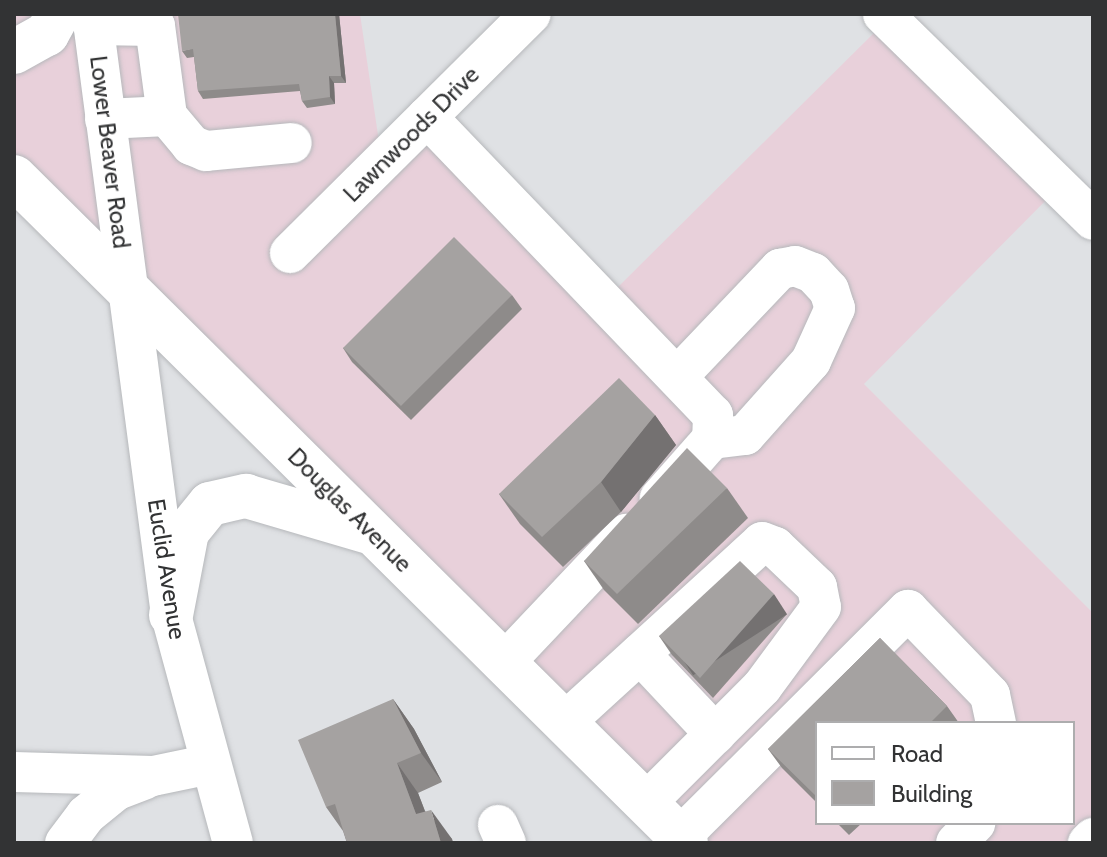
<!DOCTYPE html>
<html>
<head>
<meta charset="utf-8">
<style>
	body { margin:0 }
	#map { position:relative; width:1107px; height:857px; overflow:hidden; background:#dfe1e4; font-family:Cabin,sans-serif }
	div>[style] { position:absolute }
	.commercial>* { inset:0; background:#e8d0da }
	.roads { filter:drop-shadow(0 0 2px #b6b8bb) drop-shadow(0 0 2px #b6b8bb) }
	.minor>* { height:40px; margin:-20px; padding:0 20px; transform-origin:20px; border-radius:20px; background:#fff }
	.major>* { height:44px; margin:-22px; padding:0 22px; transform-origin:22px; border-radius:22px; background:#fff }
	.wall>* { inset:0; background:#8e8b8a }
	.shaded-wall>* { inset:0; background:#747171; transform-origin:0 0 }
	.building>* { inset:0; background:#a5a2a1; transform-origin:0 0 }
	span { translate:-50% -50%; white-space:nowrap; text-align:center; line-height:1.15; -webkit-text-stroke:6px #fff; paint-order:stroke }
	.street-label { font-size:24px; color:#323334 }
	.frame { position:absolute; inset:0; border:16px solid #323334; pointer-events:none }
	.legend { position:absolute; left:815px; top:721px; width:260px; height:104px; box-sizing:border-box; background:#fff; border:2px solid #adadae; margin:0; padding:10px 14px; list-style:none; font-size:24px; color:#323334 }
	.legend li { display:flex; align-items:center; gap:16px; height:40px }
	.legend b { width:40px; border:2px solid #adadae }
</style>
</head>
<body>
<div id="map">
	<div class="commercial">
		<div style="clip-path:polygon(evenodd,14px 14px,360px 14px,382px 162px,438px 107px,618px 287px,888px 19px,1059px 187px,864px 384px,1093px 613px,1093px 843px,686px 843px,14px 177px,14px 14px,817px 723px,1073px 723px,1073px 823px,817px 823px,817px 723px)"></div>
	</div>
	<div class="roads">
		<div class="minor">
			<div style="left:92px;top:14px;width:606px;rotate:82.51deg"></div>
			<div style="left:171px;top:615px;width:236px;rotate:74.8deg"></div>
			<div style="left:883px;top:14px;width:294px;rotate:44.4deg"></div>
			<div style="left:93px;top:25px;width:62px;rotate:0.9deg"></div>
			<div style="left:155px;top:26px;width:91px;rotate:82.4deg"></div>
			<div style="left:427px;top:117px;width:413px;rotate:46.2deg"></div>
			<div style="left:713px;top:415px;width:24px;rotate:92deg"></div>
			<div style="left:712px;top:439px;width:79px;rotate:131.4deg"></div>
			<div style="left:105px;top:119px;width:62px;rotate:-2.8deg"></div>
			<div style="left:167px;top:116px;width:38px;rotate:50deg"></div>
			<div style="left:191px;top:145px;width:16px;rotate:22deg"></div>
			<div style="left:206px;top:151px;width:86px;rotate:-5.3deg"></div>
			<div style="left:290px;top:253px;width:339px;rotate:-44.8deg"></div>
			<div style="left:678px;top:376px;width:148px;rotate:-46.4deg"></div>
			<div style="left:780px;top:269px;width:15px;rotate:-11deg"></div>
			<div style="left:795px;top:266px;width:19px;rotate:21deg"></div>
			<div style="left:813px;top:273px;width:23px;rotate:47deg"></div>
			<div style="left:829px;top:290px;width:19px;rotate:72deg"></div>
			<div style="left:835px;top:308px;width:58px;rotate:114.4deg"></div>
			<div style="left:811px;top:361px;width:99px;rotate:131.7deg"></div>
			<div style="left:745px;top:435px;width:33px;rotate:173deg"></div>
			<div style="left:640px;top:654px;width:110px;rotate:46.8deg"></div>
			<div style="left:504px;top:663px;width:178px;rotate:-46.6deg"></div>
			<div style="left:564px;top:723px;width:268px;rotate:-42.4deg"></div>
			<div style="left:762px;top:542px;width:14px;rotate:21deg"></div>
			<div style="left:775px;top:547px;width:58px;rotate:43.6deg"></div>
			<div style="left:817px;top:587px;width:20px;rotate:79deg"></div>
			<div style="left:821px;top:607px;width:99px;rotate:126.4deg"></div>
			<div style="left:762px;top:687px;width:164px;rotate:135deg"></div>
			<div style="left:14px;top:772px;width:139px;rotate:1.6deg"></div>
			<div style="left:153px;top:776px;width:59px;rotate:-11.7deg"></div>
			<div style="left:498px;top:825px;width:20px;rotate:66deg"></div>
			<div style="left:680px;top:837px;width:322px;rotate:-44.9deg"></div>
			<div style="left:908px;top:610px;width:118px;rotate:46deg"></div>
			<div style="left:990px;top:695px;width:29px;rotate:78deg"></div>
			<div style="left:65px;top:843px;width:35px;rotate:-53deg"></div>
			<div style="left:86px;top:815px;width:40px;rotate:-39deg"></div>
			<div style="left:117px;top:790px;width:30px;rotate:-21deg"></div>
			<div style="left:956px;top:843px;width:28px;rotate:-46deg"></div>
			<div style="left:1088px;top:843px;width:7px;rotate:-45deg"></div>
		</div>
		<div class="major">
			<div style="left:14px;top:52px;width:38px;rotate:-29deg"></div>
			<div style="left:47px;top:34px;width:23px;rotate:-61deg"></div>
			<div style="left:14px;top:177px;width:946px;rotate:44.74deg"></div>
			<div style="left:171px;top:615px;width:85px;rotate:-79.1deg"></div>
			<div style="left:187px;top:532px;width:36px;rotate:-51deg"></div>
			<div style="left:210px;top:504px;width:37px;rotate:-13deg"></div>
			<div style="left:246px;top:496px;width:125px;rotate:16.3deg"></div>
		</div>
	</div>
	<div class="wall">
		<div style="clip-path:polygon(339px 14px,346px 83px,334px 83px,335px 104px,307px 108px,302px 101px,300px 91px,203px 99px,198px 91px,194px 57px,187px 58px,182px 51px)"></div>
		<div style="clip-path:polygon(512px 295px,522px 309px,411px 420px,352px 362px,343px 348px)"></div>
		<div style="clip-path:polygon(655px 415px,676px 445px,621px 512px,563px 567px,520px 524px,499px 494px)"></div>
		<div style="clip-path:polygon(727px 488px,748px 518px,638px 624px,604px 590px,584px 561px)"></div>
		<div style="clip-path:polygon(787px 614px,713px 698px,672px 655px,659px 636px)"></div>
		<div style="clip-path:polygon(880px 638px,947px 706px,959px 723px,817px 723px,817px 803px,782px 768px,768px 749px)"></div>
		<div style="clip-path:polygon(393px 699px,414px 729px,442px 782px,418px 793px,425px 811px,452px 839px,453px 843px,347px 843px,343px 831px,326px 807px)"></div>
		<div style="clip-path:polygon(837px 823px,862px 823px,849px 835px)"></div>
	</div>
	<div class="shaded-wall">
		<div style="clip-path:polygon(335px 14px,339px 14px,346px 83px,341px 76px)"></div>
		<div style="clip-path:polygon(329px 76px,334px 83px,335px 104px,330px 97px)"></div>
		<div style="clip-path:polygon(655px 415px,676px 445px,621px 512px,601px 482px)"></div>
		<div style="left:774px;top:594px;width:24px;height:112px;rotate:57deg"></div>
		<div style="clip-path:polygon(393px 699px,414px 729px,442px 782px,421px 753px)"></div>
		<div style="clip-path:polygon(397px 763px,418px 793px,437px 843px,416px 814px)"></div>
		<div style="clip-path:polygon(431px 810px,452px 839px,453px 843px,441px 843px)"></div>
	</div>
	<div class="building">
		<div style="clip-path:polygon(178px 14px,335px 14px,341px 76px,329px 76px,330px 97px,302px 101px,299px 84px,198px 91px,193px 49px,182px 51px)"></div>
		<div style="left:454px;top:237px;width:82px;height:157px;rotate:45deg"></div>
		<div style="clip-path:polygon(619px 378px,655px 415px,601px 482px,542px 537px,499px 494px)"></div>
		<div style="clip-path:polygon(687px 448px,727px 488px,617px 594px,584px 561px)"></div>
		<div style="clip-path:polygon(740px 561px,774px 594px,700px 678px,659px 636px)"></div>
		<div style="clip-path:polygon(880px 638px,947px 706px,930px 723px,817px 723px,817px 797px,768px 749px)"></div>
		<div style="clip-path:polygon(393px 699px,421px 753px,397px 763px,416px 814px,431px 810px,441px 843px,347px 843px,335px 804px,326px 807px,298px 740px)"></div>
	</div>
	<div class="street-label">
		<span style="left:411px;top:134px;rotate:-45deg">Lawnwoods Drive</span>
		<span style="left:110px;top:152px;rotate:83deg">Lower Beaver Road</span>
		<span style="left:350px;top:510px;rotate:45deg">Douglas Avenue</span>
		<span style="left:167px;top:569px;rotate:81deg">Euclid Avenue</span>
	</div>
	<div class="frame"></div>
	<ul class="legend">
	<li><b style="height:10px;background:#fff"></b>Road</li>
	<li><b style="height:22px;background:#a5a2a1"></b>Building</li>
	</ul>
</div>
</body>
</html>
